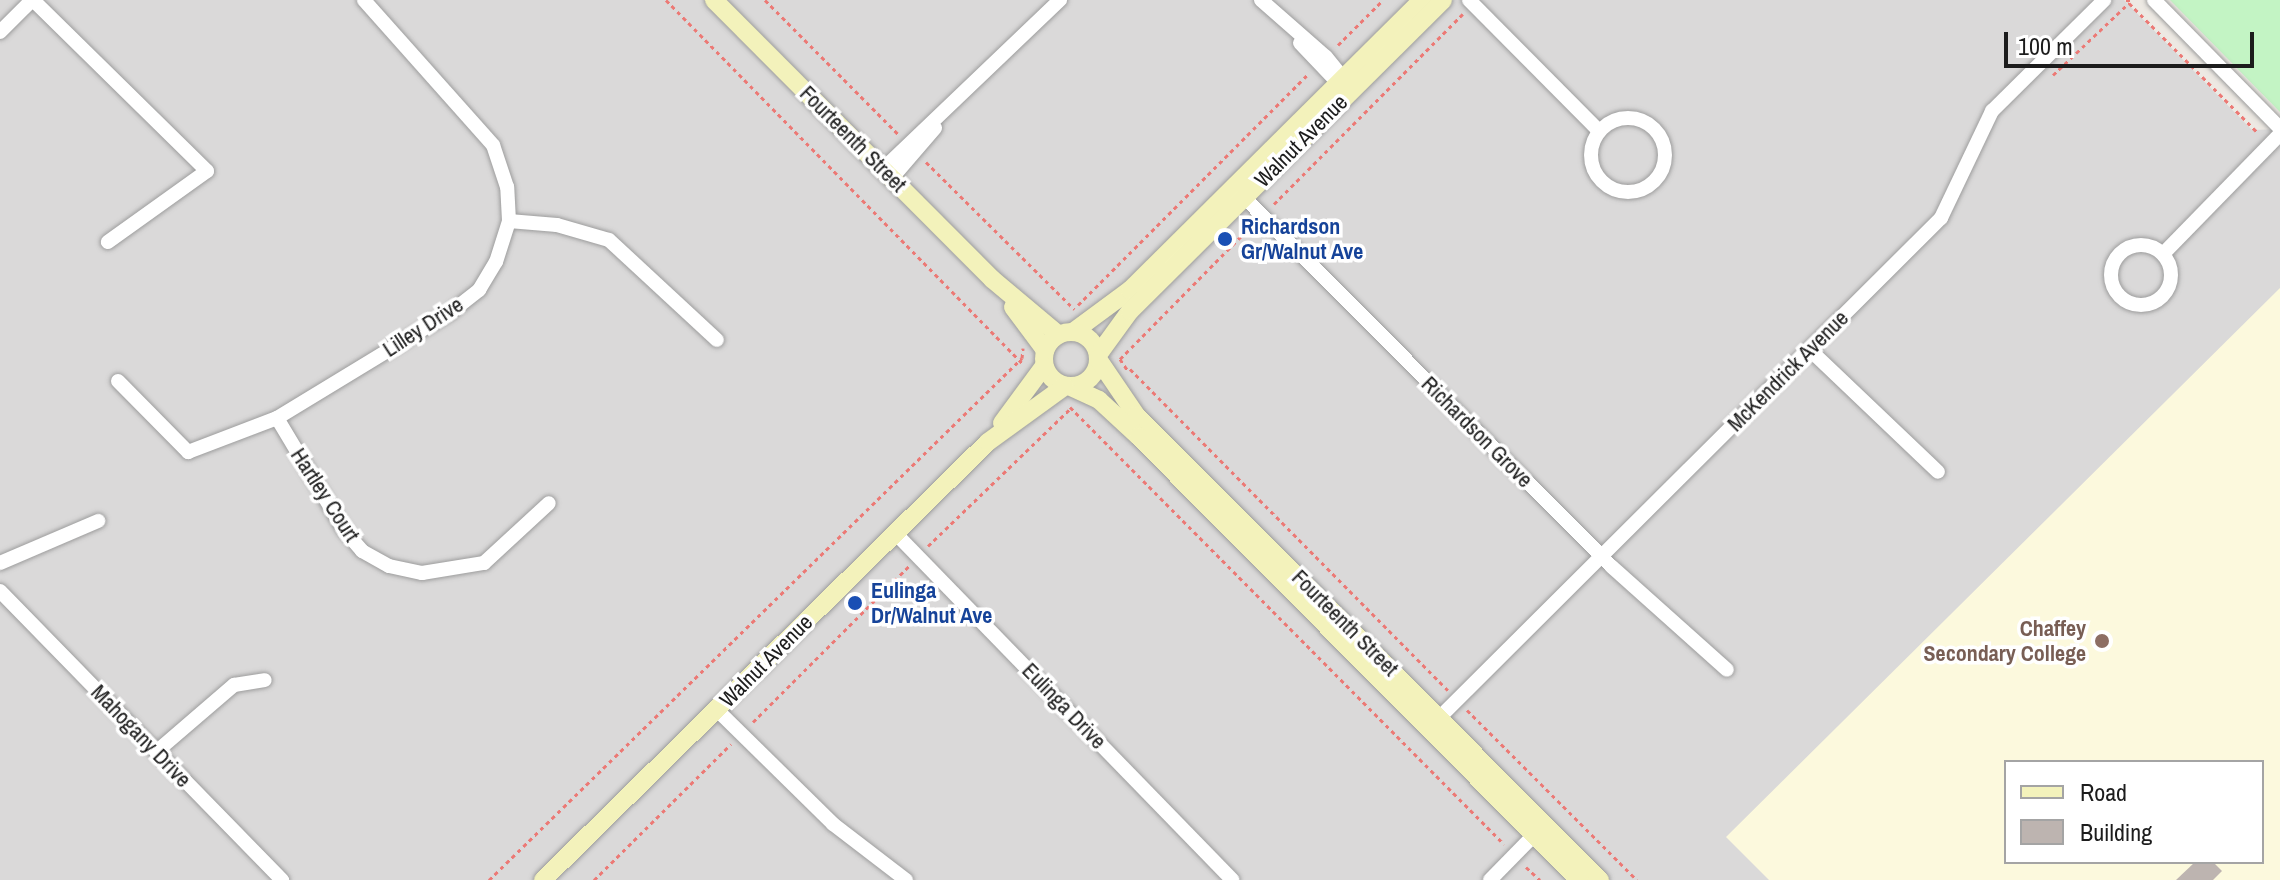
<!DOCTYPE html>
<html>
<head>
<meta charset="utf-8">
<style>
	body { margin:0 }
	#map { position:relative; width:2280px; height:880px; overflow:hidden; background:#ede9e3; font-family:"Archivo Narrow",sans-serif }
	div>[style] { position:absolute }
	.residential>* { inset:0; background:#dad9d9 }
	.education>* { inset:0; background:#fcf9dd }
	.park>* { inset:0; background:#c3f4c4 }
	.building>* { inset:0; background:#bdb4b0 }
	.path>* { height:3px; margin-top:-1.5px; transform-origin:0; background:repeating-linear-gradient(90deg,#ec7975 0 4px,transparent 0 8px) }
	.roads { filter:drop-shadow(0 0 2px #9d9d9d) drop-shadow(0 0 2px #9d9d9d) }
	.street>* { height:14px; margin:-7px; padding:0 7px; transform-origin:7px; border-radius:7px; background:#fff }
	.street>.ring { margin:-7px; padding:0; box-sizing:content-box; background:none; border:14px solid #fff; border-radius:50% }
	.secondary>* { height:18px; margin:-9px; padding:0 9px; transform-origin:9px; border-radius:9px; background:#f3f2bb }
	.secondary>.ring { margin:-9px; padding:0; box-sizing:content-box; background:none; border:18px solid #f3f2bb; border-radius:50% }
	.dots>* { width:22px; height:22px; translate:-50% -50%; box-sizing:border-box; border:4px solid #fff; border-radius:50% }
	span { translate:-50% -50%; white-space:nowrap; text-align:center; line-height:1.15; -webkit-text-stroke:7px #fff; paint-order:stroke }
	.street-label { font-size:22px; color:#1c1c1c }
	.transit-label { font-size:22px; color:#164399; font-weight:700 }
	.left { translate:0 -50%; text-align:left }
	.education-label { font-size:22px; color:#785e54; font-weight:700 }
	.right { translate:-100% -50%; text-align:right }
	.legend { position:absolute; left:2004px; top:760px; width:260px; height:104px; box-sizing:border-box; background:#fff; border:2px solid #a4a4a4; margin:0; padding:10px 14px; list-style:none; font-size:24px; color:#1c1c1c }
	.legend li { display:flex; align-items:center; gap:16px; height:40px }
	.legend b { width:40px; border:2px solid #a4a4a4 }
	.scale { position:absolute; left:2004px; top:32px; width:250px; height:36px; box-sizing:border-box; border:4px solid #1c1c1c; border-top:0; padding-left:10px; font-size:24px; line-height:28px; white-space:nowrap; color:#1c1c1c; -webkit-text-stroke:6px #fff; paint-order:stroke }
</style>
</head>
<body>
<div id="map">
	<div class="residential">
		<div style="clip-path:polygon(evenodd,0 0,2124px 0,2252px 130px,2280px 129px,2280px 880px,0 880px,0 0,2006px 762px,2262px 762px,2262px 862px,2006px 862px,2006px 762px)"></div>
	</div>
	<div class="education">
		<div style="clip-path:polygon(evenodd,2280px 288px,2280px 880px,1769px 880px,1726px 837px,2280px 288px,2006px 762px,2262px 762px,2262px 862px,2006px 862px,2006px 762px)"></div>
	</div>
	<div class="park">
		<div style="clip-path:polygon(2170px 0,2280px 0,2280px 112px)"></div>
	</div>
	<div class="building">
		<div style="clip-path:polygon(2195px 862px,2213px 862px,2222px 871px,2213px 880px,2176px 880px)"></div>
	</div>
	<div class="path">
		<div style="left:666px;top:0;width:511px;rotate:45.55deg"></div>
		<div style="left:765px;top:0;width:189px;rotate:45.2deg"></div>
		<div style="left:2126px;top:0;width:6px"></div>
		<div style="left:1338px;top:45px;width:64px;rotate:-45deg"></div>
		<div style="left:2053px;top:75px;width:105px;rotate:-43.5deg"></div>
		<div style="left:2129px;top:3px;width:183px;rotate:45.2deg"></div>
		<div style="left:926px;top:162px;width:209px;rotate:44.8deg"></div>
		<div style="left:1274px;top:204px;width:268px;rotate:-45.2deg"></div>
		<div style="left:1078px;top:305px;width:327px;rotate:-45.1deg"></div>
		<div style="left:1120px;top:359px;width:14px;rotate:56deg"></div>
		<div style="left:1120px;top:359px;width:187px;rotate:-45.4deg"></div>
		<div style="left:1130px;top:369px;width:452px;rotate:45.3deg"></div>
		<div style="left:1070px;top:407px;width:616px;rotate:45.2deg"></div>
		<div style="left:928px;top:546px;width:200px;rotate:-44deg"></div>
		<div style="left:1467px;top:710px;width:240px;rotate:45deg"></div>
		<div style="left:753px;top:722px;width:221px;rotate:-45deg"></div>
		<div style="left:1526px;top:867px;width:19px;rotate:43deg"></div>
		<div style="left:489px;top:880px;width:746px;rotate:-44.4deg"></div>
		<div style="left:1022px;top:358px;width:10px;rotate:-84deg"></div>
		<div style="left:594px;top:880px;width:193px;rotate:-44.8deg"></div>
	</div>
	<div class="roads">
		<div class="street">
			<div style="left:33px;top:0;width:244px;rotate:44.5deg"></div>
			<div style="left:207px;top:171px;width:122px;rotate:144.4deg"></div>
			<div style="left:1261px;top:0;width:86px;rotate:41.2deg"></div>
			<div style="left:1326px;top:57px;width:36px;rotate:51deg"></div>
			<div style="left:1469px;top:0;width:185px;rotate:45.2deg"></div>
			<div style="left:2154px;top:0;width:180px;rotate:45.5deg"></div>
			<div style="left:0;top:32px;width:45px;rotate:-45deg"></div>
			<div style="left:1300px;top:43px;width:62px;rotate:46.3deg"></div>
			<div class="ring" style="left:1591px;top:118px;width:60px;height:60px"></div>
			<div style="left:883px;top:169px;width:245px;rotate:-43.7deg"></div>
			<div style="left:892px;top:178px;width:66px;rotate:-49.3deg"></div>
			<div style="left:1239px;top:192px;width:529px;rotate:45.15deg"></div>
			<div style="left:1612px;top:567px;width:154px;rotate:41.8deg"></div>
			<div style="left:509px;top:221px;width:48px;rotate:4.8deg"></div>
			<div style="left:557px;top:225px;width:54px;rotate:16.1deg"></div>
			<div style="left:609px;top:240px;width:147px;rotate:42.8deg"></div>
			<div class="ring" style="left:2111px;top:245px;width:46px;height:46px"></div>
			<div style="left:2163px;top:254px;width:168px;rotate:-45.7deg"></div>
			<div style="left:1809px;top:349px;width:178px;rotate:43.6deg"></div>
			<div style="left:118px;top:381px;width:100px;rotate:45.4deg"></div>
			<div style="left:188px;top:452px;width:95px;rotate:-20.9deg"></div>
			<div style="left:277px;top:418px;width:204px;rotate:-31.3deg"></div>
			<div style="left:451px;top:312px;width:36px;rotate:-38deg"></div>
			<div style="left:479px;top:290px;width:33px;rotate:-59deg"></div>
			<div style="left:496px;top:262px;width:43px;rotate:-72.4deg"></div>
			<div style="left:509px;top:221px;width:34px;rotate:-93deg"></div>
			<div style="left:507px;top:187px;width:44px;rotate:-108.4deg"></div>
			<div style="left:493px;top:145px;width:194px;rotate:-131.7deg"></div>
			<div style="left:277px;top:418px;width:131px;rotate:59.1deg"></div>
			<div style="left:344px;top:530px;width:28px;rotate:49deg"></div>
			<div style="left:362px;top:551px;width:31px;rotate:29deg"></div>
			<div style="left:389px;top:566px;width:34px;rotate:12deg"></div>
			<div style="left:422px;top:573px;width:63px;rotate:-9.2deg"></div>
			<div style="left:484px;top:563px;width:88px;rotate:-42.7deg"></div>
			<div style="left:895px;top:533px;width:484px;rotate:45.8deg"></div>
			<div style="left:0;top:563px;width:107px;rotate:-23.2deg"></div>
			<div style="left:0;top:591px;width:404px;rotate:45.7deg"></div>
			<div style="left:716px;top:709px;width:164px;rotate:44.5deg"></div>
			<div style="left:833px;top:824px;width:92px;rotate:37.5deg"></div>
			<div style="left:1439px;top:718px;width:709px;rotate:-44.89deg"></div>
			<div style="left:1941px;top:218px;width:119px;rotate:-64.5deg"></div>
			<div style="left:1992px;top:111px;width:158px;rotate:-44.7deg"></div>
			<div style="left:156px;top:752px;width:103px;rotate:-40.7deg"></div>
			<div style="left:234px;top:685px;width:31px;rotate:-9deg"></div>
			<div style="left:1490px;top:880px;width:63px;rotate:-45.6deg"></div>
		</div>
		<div class="secondary">
			<div style="left:714px;top:0;width:394px;rotate:45.1deg"></div>
			<div style="left:992px;top:279px;width:87px;rotate:39.9deg"></div>
			<div style="left:1013px;top:307px;width:54px;rotate:53.3deg"></div>
			<div style="left:1073px;top:332px;width:71px;rotate:-36.4deg"></div>
			<div style="left:1130px;top:290px;width:412px;rotate:-44.8deg"></div>
			<div class="ring" style="left:1044px;top:332px;width:36px;height:36px"></div>
			<div style="left:1098px;top:355px;width:54px;rotate:-54deg"></div>
			<div style="left:1130px;top:311px;width:441px;rotate:-44.8deg"></div>
			<div style="left:1098px;top:359px;width:68px;rotate:55.8deg"></div>
			<div style="left:1136px;top:415px;width:657px;rotate:45.06deg"></div>
			<div style="left:1069px;top:386px;width:33px;rotate:25deg"></div>
			<div style="left:1099px;top:400px;width:53px;rotate:42.7deg"></div>
			<div style="left:1138px;top:436px;width:626px;rotate:45.19deg"></div>
			<div style="left:1002px;top:423px;width:71px;rotate:-53.6deg"></div>
			<div style="left:543px;top:880px;width:624px;rotate:-44.55deg"></div>
			<div style="left:988px;top:442px;width:95px;rotate:-36deg"></div>
		</div>
	</div>
	<div class="dots">
		<div style="left:1225px;top:239px;background:#1a4fb4"></div>
		<div style="left:855px;top:603px;background:#1a4fb4"></div>
		<div style="left:2102px;top:641px;background:#8d6e63"></div>
	</div>
	<div class="street-label">
		<span style="left:853px;top:139px;rotate:45deg">Fourteenth Street</span>
		<span style="left:1301px;top:141px;rotate:-45deg">Walnut Avenue</span>
		<span style="left:423px;top:327px;rotate:-33deg">Lilley Drive</span>
		<span style="left:1788px;top:371px;rotate:-45deg">McKendrick Avenue</span>
		<span style="left:1477px;top:432px;rotate:45deg">Richardson Grove</span>
		<span style="left:325px;top:495px;rotate:57deg">Hartley Court</span>
		<span style="left:1345px;top:623px;rotate:45deg">Fourteenth Street</span>
		<span style="left:766px;top:661px;rotate:-45deg">Walnut Avenue</span>
		<span style="left:1064px;top:706px;rotate:46deg">Eulinga Drive</span>
		<span style="left:141px;top:736px;rotate:46deg">Mahogany Drive</span>
	</div>
	<div class="transit-label">
		<span class="left" style="left:1241px;top:239px">Richardson<br>Gr/Walnut Ave</span>
		<span class="left" style="left:871px;top:603px">Eulinga<br>Dr/Walnut Ave</span>
	</div>
	<div class="education-label">
		<span class="right" style="left:2086px;top:641px">Chaffey<br>Secondary College</span>
	</div>
	<ul class="legend">
	<li><b style="height:10px;background:#f3f2bb"></b>Road</li>
	<li><b style="height:22px;background:#bdb4b0"></b>Building</li>
	</ul>
	<div class="scale">100 m</div>
</div>
</body>
</html>
